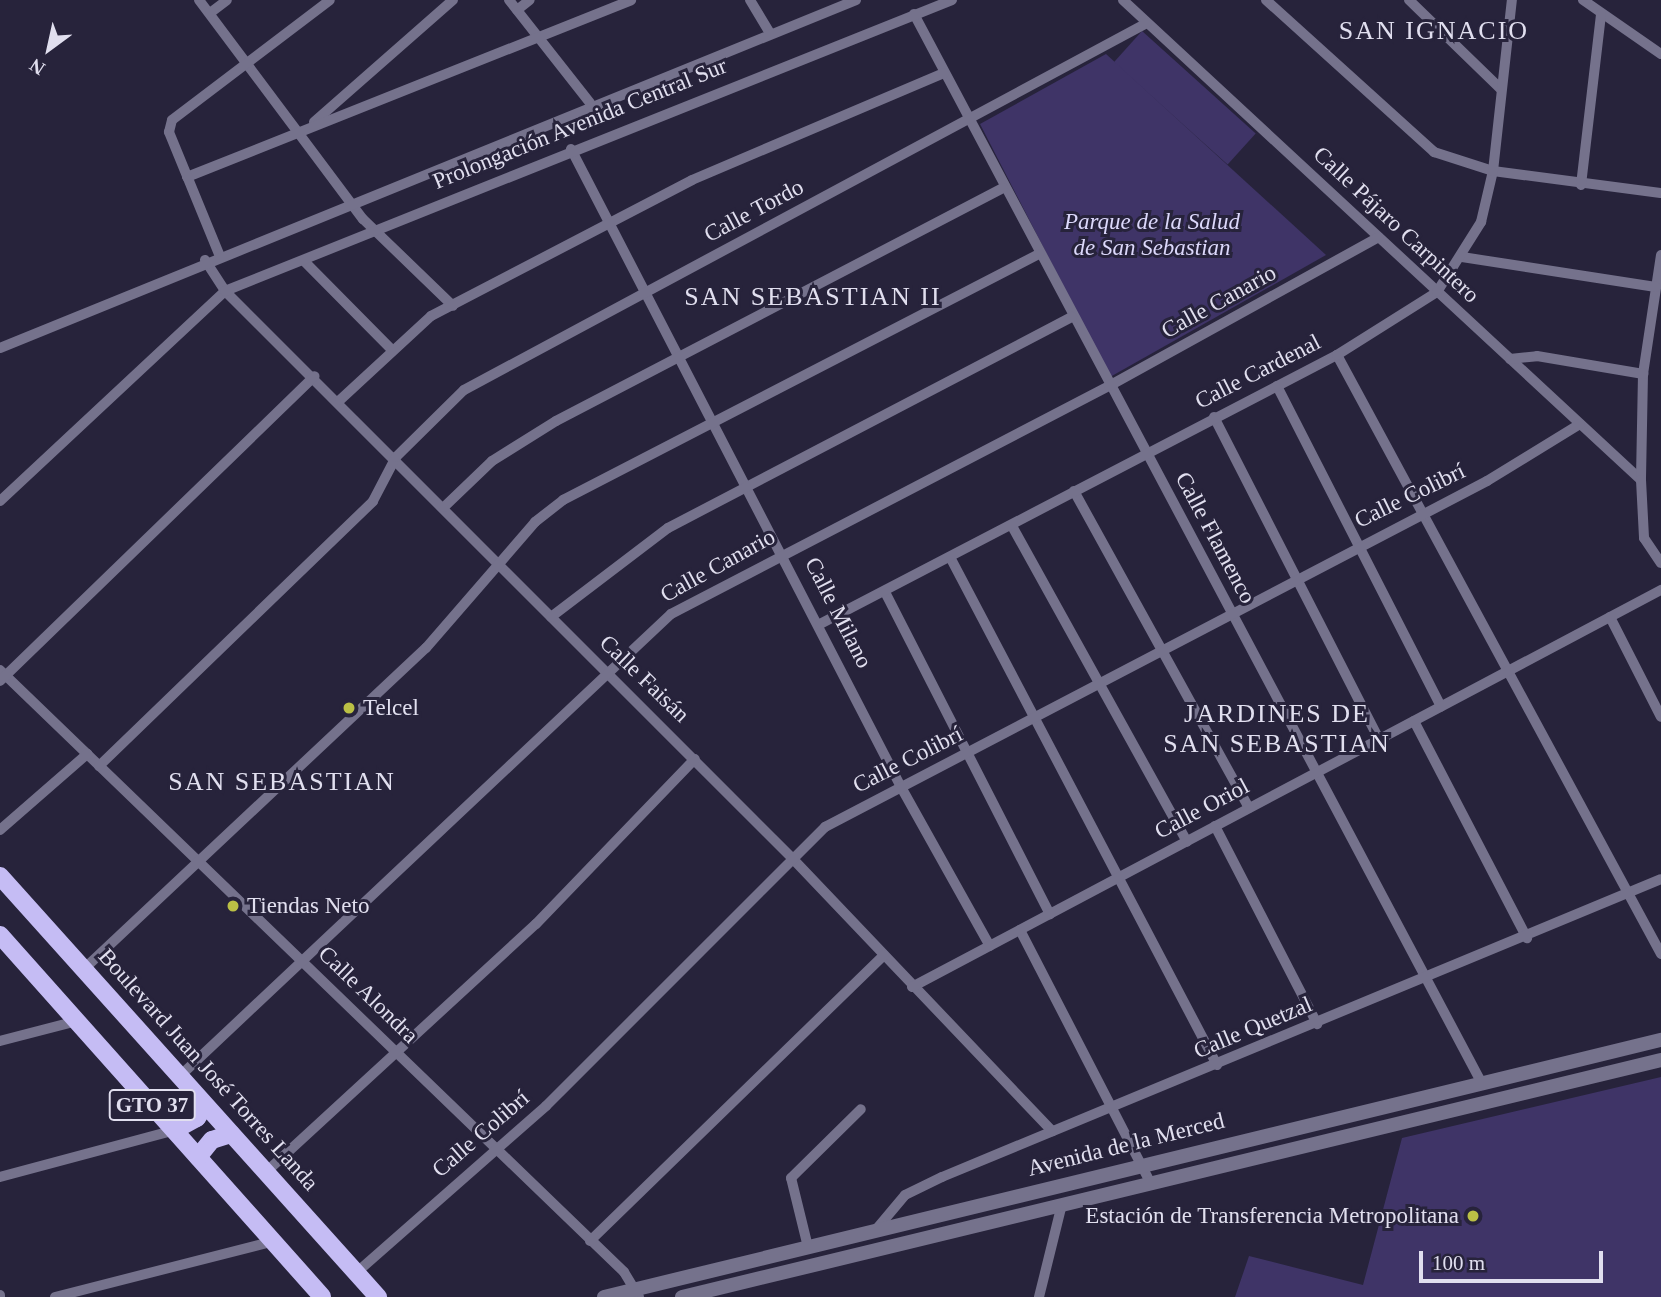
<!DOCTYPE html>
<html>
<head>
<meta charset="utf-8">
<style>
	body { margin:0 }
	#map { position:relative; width:1661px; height:1297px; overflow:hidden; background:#27233b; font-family:"Times New Roman",serif }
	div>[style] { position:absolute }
	.green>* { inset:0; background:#3f3467; transform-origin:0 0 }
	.minor>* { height:10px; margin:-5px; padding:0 5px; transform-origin:5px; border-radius:5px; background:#75728c }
	.tertiary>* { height:14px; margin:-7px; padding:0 7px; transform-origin:7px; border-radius:7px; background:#75728c }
	.primary>* { height:18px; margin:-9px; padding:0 9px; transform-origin:9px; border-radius:9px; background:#c5bcf4 }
	.dots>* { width:19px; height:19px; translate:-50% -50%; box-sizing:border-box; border:4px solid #27233b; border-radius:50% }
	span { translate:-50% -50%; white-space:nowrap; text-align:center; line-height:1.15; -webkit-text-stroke:6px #27233b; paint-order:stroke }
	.shield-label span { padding:2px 5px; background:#27233b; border:2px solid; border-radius:5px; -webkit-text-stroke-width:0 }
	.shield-label { font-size:21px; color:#e1dfef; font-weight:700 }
	.street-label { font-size:23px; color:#e1dfef }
	.park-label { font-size:23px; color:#dcd8fb; font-style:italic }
	.poi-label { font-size:23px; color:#e1dfef }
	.left { translate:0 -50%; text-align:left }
	.right { translate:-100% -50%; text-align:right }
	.quarter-label { font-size:26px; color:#e1dfef; letter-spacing:2px }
	.north { position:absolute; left:14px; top:14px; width:70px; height:70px; -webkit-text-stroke:5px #27233b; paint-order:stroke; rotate:213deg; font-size:19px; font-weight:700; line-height:28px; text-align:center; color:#e1dfef }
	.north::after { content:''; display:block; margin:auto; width:24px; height:32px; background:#e1dfef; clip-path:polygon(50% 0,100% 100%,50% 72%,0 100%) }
	.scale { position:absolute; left:1419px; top:1251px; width:184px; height:32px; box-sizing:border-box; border:4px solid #e1dfef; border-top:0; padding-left:9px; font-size:21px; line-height:24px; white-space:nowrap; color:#e1dfef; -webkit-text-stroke:5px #27233b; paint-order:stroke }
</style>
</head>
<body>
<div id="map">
	<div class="green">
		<div style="left:1142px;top:31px;width:153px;height:42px;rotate:42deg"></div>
		<div style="clip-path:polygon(1106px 54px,1326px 255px,1110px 377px,980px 124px)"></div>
		<div style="clip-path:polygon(1661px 1077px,1661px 1297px,1235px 1297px,1249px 1256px,1363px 1285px,1402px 1138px)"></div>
	</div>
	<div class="minor">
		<div style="left:199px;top:0;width:274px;rotate:53.2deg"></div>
		<div style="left:363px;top:219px;width:125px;rotate:44deg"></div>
		<div style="left:509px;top:0;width:131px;rotate:51.8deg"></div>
		<div style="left:750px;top:0;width:39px;rotate:59deg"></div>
		<div style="left:1123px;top:0;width:706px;rotate:42.82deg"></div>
		<div style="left:1266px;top:0;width:227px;rotate:42.1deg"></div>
		<div style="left:1434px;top:152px;width:62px;rotate:17.9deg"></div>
		<div style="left:1493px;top:171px;width:169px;rotate:7.5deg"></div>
		<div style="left:1409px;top:0;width:128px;rotate:44.1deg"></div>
		<div style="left:1583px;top:0;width:95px;rotate:34.7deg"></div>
		<div style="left:517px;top:10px;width:16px;rotate:-38deg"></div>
		<div style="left:210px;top:13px;width:21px;rotate:-37deg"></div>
		<div style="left:914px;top:14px;width:1207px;rotate:62.03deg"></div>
		<div style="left:314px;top:122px;width:185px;rotate:-41.3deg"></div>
		<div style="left:571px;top:149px;width:718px;rotate:62.65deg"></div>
		<div style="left:901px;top:787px;width:182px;rotate:60.8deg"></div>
		<div style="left:187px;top:177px;width:478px;rotate:-21.7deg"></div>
		<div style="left:1581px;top:185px;width:172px;rotate:-83.3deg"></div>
		<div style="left:219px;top:254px;width:132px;rotate:-112.3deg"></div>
		<div style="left:169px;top:132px;width:12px;rotate:-76deg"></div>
		<div style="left:172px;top:120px;width:198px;rotate:-37.2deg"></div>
		<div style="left:1661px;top:255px;width:120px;rotate:98.6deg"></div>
		<div style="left:1643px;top:374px;width:106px;rotate:91.1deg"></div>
		<div style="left:1641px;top:480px;width:58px;rotate:87deg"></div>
		<div style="left:1644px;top:538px;width:30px;rotate:56deg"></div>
		<div style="left:1462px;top:257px;width:196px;rotate:8.8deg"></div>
		<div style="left:205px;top:260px;width:37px;rotate:57deg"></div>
		<div style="left:225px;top:291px;width:803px;rotate:45deg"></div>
		<div style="left:793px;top:859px;width:376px;rotate:46.4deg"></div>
		<div style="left:304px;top:261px;width:122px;rotate:45.3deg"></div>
		<div style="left:0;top:348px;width:924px;rotate:-22.12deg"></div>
		<div style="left:1337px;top:355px;width:681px;rotate:61.59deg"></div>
		<div style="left:1510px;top:359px;width:27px;rotate:-6deg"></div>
		<div style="left:1537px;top:356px;width:108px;rotate:9.6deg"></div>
		<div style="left:1277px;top:386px;width:360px;rotate:62.9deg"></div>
		<div style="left:340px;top:400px;width:124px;rotate:-42.7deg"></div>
		<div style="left:431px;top:316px;width:294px;rotate:-27.5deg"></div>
		<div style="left:692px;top:180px;width:274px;rotate:-23deg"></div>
		<div style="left:1214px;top:417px;width:363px;rotate:62.9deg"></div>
		<div style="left:1074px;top:491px;width:362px;rotate:61.1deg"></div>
		<div style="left:0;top:501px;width:308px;rotate:-43deg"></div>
		<div style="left:225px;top:291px;width:783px;rotate:-21.81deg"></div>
		<div style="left:444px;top:507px;width:66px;rotate:-43.8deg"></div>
		<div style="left:492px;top:461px;width:75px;rotate:-32deg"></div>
		<div style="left:556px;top:421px;width:504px;rotate:-27.53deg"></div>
		<div style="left:1012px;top:526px;width:361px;rotate:61deg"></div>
		<div style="left:950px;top:557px;width:574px;rotate:62.27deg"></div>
		<div style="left:885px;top:592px;width:362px;rotate:62.9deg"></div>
		<div style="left:551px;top:617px;width:147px;rotate:-37.3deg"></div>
		<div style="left:668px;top:528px;width:456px;rotate:-27.6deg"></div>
		<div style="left:1610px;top:617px;width:112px;rotate:63deg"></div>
		<div style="left:820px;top:624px;width:583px;rotate:-27.49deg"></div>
		<div style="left:1337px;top:355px;width:118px;rotate:-32.2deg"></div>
		<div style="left:1437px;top:292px;width:83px;rotate:-57.8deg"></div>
		<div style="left:1481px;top:222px;width:52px;rotate:-76.8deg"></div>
		<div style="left:1493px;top:171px;width:172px;rotate:-83.7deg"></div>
		<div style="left:0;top:670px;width:867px;rotate:43.97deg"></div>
		<div style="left:624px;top:1272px;width:29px;rotate:59deg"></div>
		<div style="left:0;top:681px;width:438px;rotate:-44.1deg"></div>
		<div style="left:1414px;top:721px;width:245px;rotate:62.5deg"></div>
		<div style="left:99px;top:766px;width:381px;rotate:-44deg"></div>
		<div style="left:373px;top:501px;width:50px;rotate:-62.4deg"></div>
		<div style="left:396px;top:457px;width:95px;rotate:-44.6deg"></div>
		<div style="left:464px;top:390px;width:775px;rotate:-28.25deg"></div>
		<div style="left:1215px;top:826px;width:223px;rotate:62.7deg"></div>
		<div style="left:0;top:830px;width:116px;rotate:-41.1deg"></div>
		<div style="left:1020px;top:930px;width:281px;rotate:62.7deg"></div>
		<div style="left:85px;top:968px;width:468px;rotate:-43.2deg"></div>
		<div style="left:426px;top:648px;width:167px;rotate:-49.1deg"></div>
		<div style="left:535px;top:522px;width:36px;rotate:-38deg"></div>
		<div style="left:563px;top:500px;width:536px;rotate:-27.33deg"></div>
		<div style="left:912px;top:987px;width:848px;rotate:-27.93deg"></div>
		<div style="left:0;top:1041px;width:80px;rotate:-14.6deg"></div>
		<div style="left:180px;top:1076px;width:674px;rotate:-43.26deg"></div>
		<div style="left:671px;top:614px;width:494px;rotate:-27.5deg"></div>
		<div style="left:1109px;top:386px;width:308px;rotate:-28.9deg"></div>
		<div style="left:265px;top:1173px;width:368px;rotate:-42.6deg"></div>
		<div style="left:536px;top:924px;width:229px;rotate:-46.1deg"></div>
		<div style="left:0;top:1177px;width:181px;rotate:-15deg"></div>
		<div style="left:874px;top:1232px;width:48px;rotate:-50deg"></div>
		<div style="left:905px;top:1195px;width:41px;rotate:-25.9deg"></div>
		<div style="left:942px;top:1177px;width:778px;rotate:-22.51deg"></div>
		<div style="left:590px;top:1241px;width:410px;rotate:-44.2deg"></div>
		<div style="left:808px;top:1247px;width:71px;rotate:-103.8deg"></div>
		<div style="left:791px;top:1178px;width:98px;rotate:-44.6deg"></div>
		<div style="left:356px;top:1273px;width:253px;rotate:-41.3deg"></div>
		<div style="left:546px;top:1106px;width:395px;rotate:-45deg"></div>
		<div style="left:825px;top:827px;width:747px;rotate:-27.59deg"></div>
		<div style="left:1487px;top:481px;width:109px;rotate:-31.5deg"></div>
		<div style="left:0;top:1295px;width:2px;rotate:90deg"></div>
		<div style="left:55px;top:1297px;width:226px;rotate:-14.3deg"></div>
		<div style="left:1039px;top:1297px;width:96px;rotate:-76.1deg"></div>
	</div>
	<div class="tertiary">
		<div style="left:604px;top:1297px;width:1088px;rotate:-13.67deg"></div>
		<div style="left:682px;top:1297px;width:1007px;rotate:-13.61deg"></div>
	</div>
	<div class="primary">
		<div style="left:0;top:876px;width:566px;rotate:48.08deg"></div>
		<div style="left:0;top:935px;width:484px;rotate:48.3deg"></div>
		<div style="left:175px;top:1130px;width:25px;rotate:-29deg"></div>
		<div style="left:197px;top:1118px;width:15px;rotate:-58deg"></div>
		<div style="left:198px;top:1157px;width:22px;rotate:-51deg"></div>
		<div style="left:212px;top:1140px;width:20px;rotate:-18deg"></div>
	</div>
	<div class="dots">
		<div style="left:349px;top:708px;background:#bbc045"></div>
		<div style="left:233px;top:906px;background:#bbc045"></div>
		<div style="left:1473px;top:1216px;background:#bbc045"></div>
	</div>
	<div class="shield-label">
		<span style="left:152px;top:1105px">GTO 37</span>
	</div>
	<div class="street-label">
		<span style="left:580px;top:124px;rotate:-22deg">Prolongación Avenida Central Sur</span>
		<span style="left:754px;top:211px;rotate:-28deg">Calle Tordo</span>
		<span style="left:1396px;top:225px;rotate:43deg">Calle Pájaro Carpintero</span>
		<span style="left:1219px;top:302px;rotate:-29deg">Calle Canario</span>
		<span style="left:1258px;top:372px;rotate:-27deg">Calle Cardenal</span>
		<span style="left:1410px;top:496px;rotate:-26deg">Calle Colibrí</span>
		<span style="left:1215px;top:538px;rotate:62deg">Calle Flamenco</span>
		<span style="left:718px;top:566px;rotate:-29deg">Calle Canario</span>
		<span style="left:838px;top:613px;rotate:63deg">Calle Milano</span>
		<span style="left:644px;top:679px;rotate:44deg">Calle Faisán</span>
		<span style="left:908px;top:760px;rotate:-27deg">Calle Colibrí</span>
		<span style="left:1202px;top:809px;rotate:-28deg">Calle Oriol</span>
		<span style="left:368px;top:995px;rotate:44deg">Calle Alondra</span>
		<span style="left:1253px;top:1028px;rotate:-23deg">Calle Quetzal</span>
		<span style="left:208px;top:1070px;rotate:48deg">Boulevard Juan José Torres Landa</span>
		<span style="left:481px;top:1134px;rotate:-41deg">Calle Colibrí</span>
		<span style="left:1126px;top:1145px;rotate:-14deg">Avenida de la Merced</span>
	</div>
	<div class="park-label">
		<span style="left:1152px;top:235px">Parque de la Salud<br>de San Sebastian</span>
	</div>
	<div class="poi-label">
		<span class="left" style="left:363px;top:708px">Telcel</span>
		<span class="left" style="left:247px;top:906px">Tiendas Neto</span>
		<span class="right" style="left:1459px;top:1216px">Estación de Transferencia Metropolitana</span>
	</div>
	<div class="quarter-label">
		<span style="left:1434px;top:31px">SAN IGNACIO</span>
		<span style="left:813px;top:297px">SAN SEBASTIAN II</span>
		<span style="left:1277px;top:729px">JARDINES DE<br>SAN SEBASTIAN</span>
		<span style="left:282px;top:782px">SAN SEBASTIAN</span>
	</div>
	<div class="north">N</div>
	<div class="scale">100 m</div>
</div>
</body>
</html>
